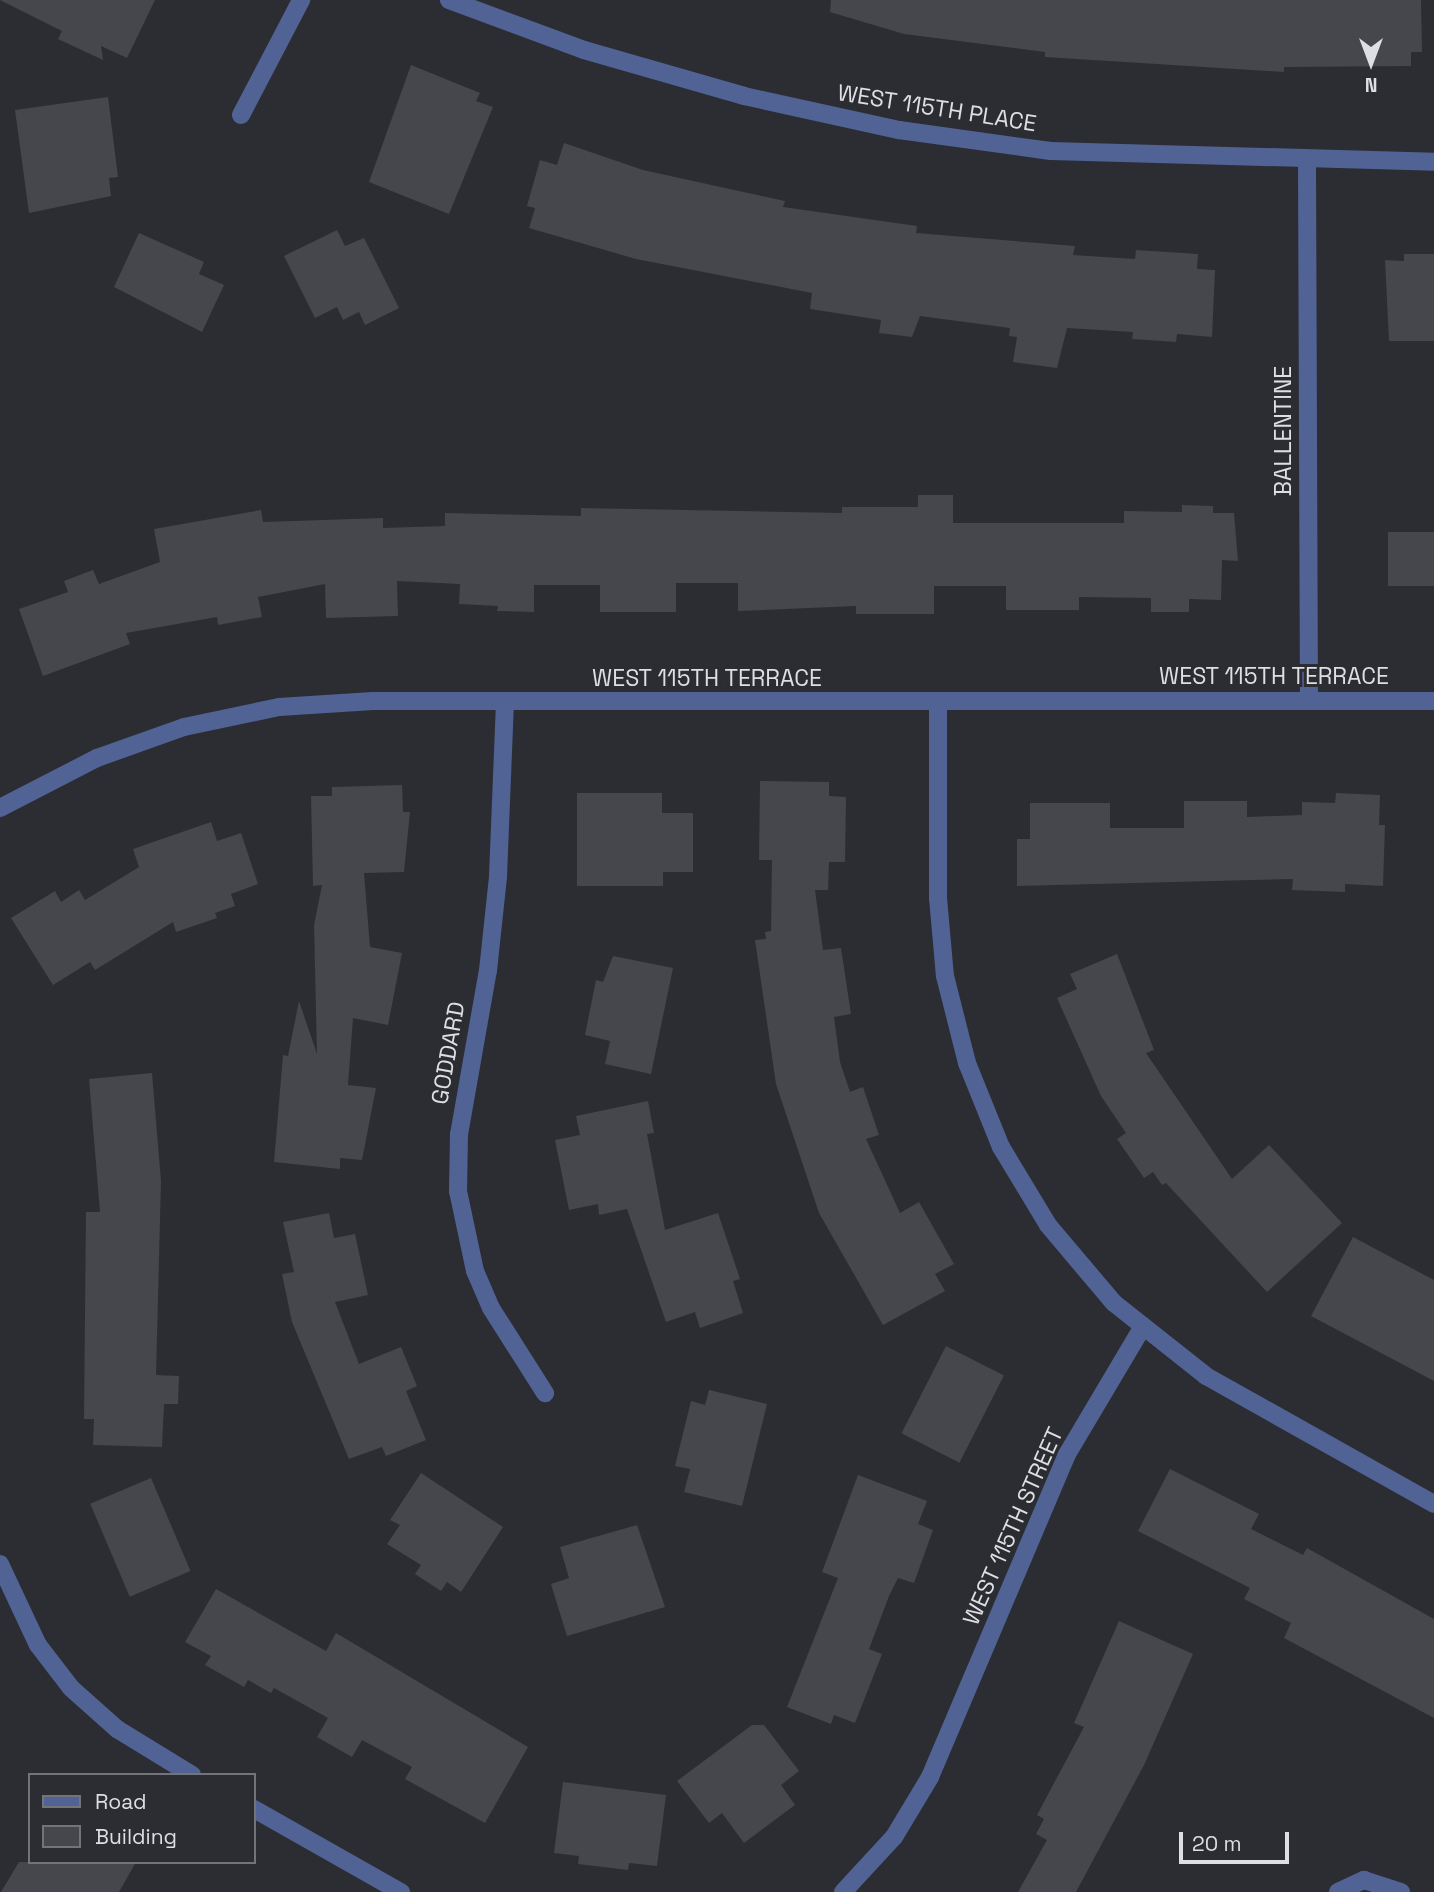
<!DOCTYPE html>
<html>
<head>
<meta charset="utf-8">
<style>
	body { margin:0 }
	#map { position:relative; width:1434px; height:1892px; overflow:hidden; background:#2b2d32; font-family:"Space Grotesk",sans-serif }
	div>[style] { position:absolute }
	.building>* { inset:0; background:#45474c; transform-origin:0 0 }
	.service>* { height:18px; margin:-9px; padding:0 9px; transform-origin:9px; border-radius:9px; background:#516395 }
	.minor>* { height:18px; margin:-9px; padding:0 9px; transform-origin:9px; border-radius:9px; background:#516395 }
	span { translate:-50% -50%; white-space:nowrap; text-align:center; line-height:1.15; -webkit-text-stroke:6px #2b2d32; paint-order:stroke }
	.street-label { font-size:23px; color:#dddfe2 }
	.legend { position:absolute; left:28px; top:1773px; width:228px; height:91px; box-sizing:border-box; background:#2b2d32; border:2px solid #727478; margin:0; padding:9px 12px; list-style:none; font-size:21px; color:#dddfe2 }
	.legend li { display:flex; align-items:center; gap:14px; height:35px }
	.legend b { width:35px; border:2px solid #727478 }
	.north { position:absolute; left:1336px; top:28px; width:70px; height:70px; -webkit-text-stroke:5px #2b2d32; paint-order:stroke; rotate:180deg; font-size:19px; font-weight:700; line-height:28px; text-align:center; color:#dddfe2 }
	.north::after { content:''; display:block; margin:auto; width:24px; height:32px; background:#dddfe2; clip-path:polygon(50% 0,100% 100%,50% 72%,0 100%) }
	.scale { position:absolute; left:1179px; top:1832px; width:110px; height:32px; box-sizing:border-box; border:4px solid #dddfe2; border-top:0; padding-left:9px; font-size:21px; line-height:24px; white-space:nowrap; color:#dddfe2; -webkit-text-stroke:5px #2b2d32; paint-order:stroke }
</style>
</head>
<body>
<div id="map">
	<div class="building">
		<div style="clip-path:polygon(0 0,155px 0,127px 58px,101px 46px,103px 60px,58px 39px,62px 31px)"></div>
		<div style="clip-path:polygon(831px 0,1421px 0,1422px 52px,1411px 52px,1411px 66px,1284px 67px,1284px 72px,1045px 57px,1045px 52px,904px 34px,830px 12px)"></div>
		<div style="clip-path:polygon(411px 65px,480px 93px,476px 101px,493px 107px,449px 214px,369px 182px)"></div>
		<div style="clip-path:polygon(108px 97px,118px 177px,109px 178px,111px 196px,29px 213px,15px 110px)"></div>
		<div style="clip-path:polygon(564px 143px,643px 170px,785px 201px,783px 207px,917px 226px,916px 233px,1075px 246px,1073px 255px,1135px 259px,1136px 250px,1198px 254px,1197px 269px,1215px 270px,1212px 337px,1177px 334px,1176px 342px,1132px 339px,1133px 332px,1067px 328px,1057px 368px,1013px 362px,1017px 337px,1009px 336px,1010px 328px,920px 316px,912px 337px,879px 333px,881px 320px,810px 309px,812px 293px,636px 259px,529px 228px,535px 208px,527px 206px,540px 160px,557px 165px)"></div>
		<div style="clip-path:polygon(337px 230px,345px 246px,364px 238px,399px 308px,365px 325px,359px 312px,343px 320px,337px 307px,315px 318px,284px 256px)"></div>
		<div style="clip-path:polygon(139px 233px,204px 262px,199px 274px,224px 285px,202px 332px,114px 287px)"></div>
		<div style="clip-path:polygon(1404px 254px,1434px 254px,1434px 341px,1389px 341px,1385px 260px,1404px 261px)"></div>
		<div style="clip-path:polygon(918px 495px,953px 495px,953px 523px,1124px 523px,1124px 511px,1182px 512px,1182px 505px,1213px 506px,1213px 513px,1234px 513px,1238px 561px,1222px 560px,1221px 600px,1189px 599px,1189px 612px,1151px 612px,1151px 598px,1079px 597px,1079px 610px,1006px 610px,1006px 586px,934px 586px,934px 614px,856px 614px,856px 606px,738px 611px,738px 583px,676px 583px,676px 612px,600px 612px,600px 585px,534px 585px,534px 612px,497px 611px,498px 606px,459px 604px,460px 584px,397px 581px,398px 616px,326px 618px,325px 584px,258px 597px,262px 617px,218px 625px,217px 617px,126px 633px,130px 644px,43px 676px,19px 609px,68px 592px,64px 581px,93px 570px,99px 584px,160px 562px,154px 529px,261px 510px,263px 522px,383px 518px,383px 528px,445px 526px,445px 513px,581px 516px,581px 508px,842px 513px,842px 507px,918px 507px)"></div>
		<div style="left:1388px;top:532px;width:46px;height:54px"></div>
		<div style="clip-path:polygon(760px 781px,829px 782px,829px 796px,846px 797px,845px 862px,829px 862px,828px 890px,815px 890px,823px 950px,841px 948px,851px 1014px,834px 1017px,840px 1062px,850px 1092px,863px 1087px,879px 1135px,866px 1139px,900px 1213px,919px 1202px,954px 1264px,935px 1274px,945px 1291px,883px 1325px,819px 1213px,776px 1084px,755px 940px,766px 939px,765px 932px,771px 931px,772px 860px,759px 860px)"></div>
		<div style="clip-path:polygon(402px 785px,403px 812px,410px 812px,404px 872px,364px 873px,370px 947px,402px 953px,388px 1025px,353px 1018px,348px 1085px,376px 1088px,362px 1160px,340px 1158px,340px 1169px,274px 1162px,283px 1055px,288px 1056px,299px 1001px,317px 1054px,314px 925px,322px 885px,313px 886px,311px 796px,332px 796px,332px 787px)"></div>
		<div style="clip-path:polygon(577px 793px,662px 793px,662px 813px,693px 813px,693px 872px,663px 872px,663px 886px,577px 886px)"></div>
		<div style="clip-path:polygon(1336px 793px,1380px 795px,1379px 825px,1385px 825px,1383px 886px,1345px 884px,1345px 892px,1292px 890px,1293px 879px,1017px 886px,1017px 839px,1030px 839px,1030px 803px,1110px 803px,1110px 828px,1184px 828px,1184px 801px,1247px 801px,1247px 817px,1302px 815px,1302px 802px,1335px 803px)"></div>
		<div style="clip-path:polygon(211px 822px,217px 841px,241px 833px,258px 884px,231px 894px,235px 906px,215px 913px,217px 918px,176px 932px,173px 922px,95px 970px,90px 962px,53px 985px,11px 918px,55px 891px,61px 902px,79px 890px,85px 900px,139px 867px,133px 849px)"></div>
		<div style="clip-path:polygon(1117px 954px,1154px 1050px,1146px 1053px,1232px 1179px,1269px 1145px,1342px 1223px,1267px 1292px,1166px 1183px,1162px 1185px,1153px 1172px,1144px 1178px,1117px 1139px,1126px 1133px,1101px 1096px,1057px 998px,1077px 989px,1070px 974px)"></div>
		<div style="clip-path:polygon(613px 956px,673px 968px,651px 1074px,605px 1064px,610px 1041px,585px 1035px,596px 980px,603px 982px)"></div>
		<div style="clip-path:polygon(152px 1073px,161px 1181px,156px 1375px,179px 1376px,178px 1404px,164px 1404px,162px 1447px,93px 1445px,94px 1419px,84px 1419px,86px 1212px,100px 1212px,89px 1079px)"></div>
		<div style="clip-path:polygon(648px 1101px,654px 1133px,647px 1134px,665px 1230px,718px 1213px,740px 1279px,733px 1281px,743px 1313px,700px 1328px,695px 1312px,666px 1322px,627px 1209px,599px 1215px,598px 1204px,569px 1210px,555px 1140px,580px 1135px,576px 1116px)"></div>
		<div style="clip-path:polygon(329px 1213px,334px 1238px,355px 1234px,368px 1295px,335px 1302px,359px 1364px,401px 1347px,417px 1386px,406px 1391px,426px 1440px,386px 1456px,382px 1447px,349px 1459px,292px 1322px,282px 1274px,294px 1272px,283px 1222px)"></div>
		<div style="clip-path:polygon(1353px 1237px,1434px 1280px,1434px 1381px,1311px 1316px)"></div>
		<div style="left:946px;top:1346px;width:65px;height:98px;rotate:27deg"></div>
		<div style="clip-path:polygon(709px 1390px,767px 1404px,742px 1506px,684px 1492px,690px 1469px,675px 1466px,691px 1401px,705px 1405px)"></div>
		<div style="clip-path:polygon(1170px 1469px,1259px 1514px,1251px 1529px,1303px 1555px,1307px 1548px,1434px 1619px,1434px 1718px,1284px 1638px,1291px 1623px,1244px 1599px,1250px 1588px,1138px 1531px)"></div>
		<div style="clip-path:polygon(421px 1473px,503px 1527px,461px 1592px,447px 1582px,441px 1591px,415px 1574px,421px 1565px,387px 1544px,400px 1525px,390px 1520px)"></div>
		<div style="clip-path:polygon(858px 1475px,927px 1501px,918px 1524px,933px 1530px,914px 1583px,898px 1578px,889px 1596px,869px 1649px,882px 1654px,855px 1723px,834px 1715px,831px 1724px,787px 1707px,838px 1578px,822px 1572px)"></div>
		<div style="left:151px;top:1478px;width:101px;height:66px;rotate:67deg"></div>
		<div style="clip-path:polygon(637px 1525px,665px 1607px,567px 1636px,551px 1584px,569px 1578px,560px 1547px)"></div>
		<div style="clip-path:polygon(216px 1589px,326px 1651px,336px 1633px,528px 1747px,485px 1823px,405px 1779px,412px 1767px,362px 1740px,352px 1757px,317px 1737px,328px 1718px,274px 1688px,271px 1693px,248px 1680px,244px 1687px,205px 1665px,211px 1656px,185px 1642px)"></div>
		<div style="clip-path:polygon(1119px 1621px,1193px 1654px,1144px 1765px,1076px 1892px,1018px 1892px,1047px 1840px,1036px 1834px,1044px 1819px,1037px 1815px,1084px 1727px,1074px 1723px)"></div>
		<div style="clip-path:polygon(752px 1725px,764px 1725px,799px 1771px,781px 1785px,795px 1805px,744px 1843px,722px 1813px,709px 1823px,677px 1781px)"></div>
		<div style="clip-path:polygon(563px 1782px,666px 1795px,657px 1866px,629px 1863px,628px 1870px,578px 1864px,579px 1856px,554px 1853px)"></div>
		<div style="clip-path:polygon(19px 1862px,136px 1862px,119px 1892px,1px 1892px)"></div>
	</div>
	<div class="service">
		<div style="left:1338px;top:1892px;width:29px;rotate:-25deg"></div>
		<div style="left:1364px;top:1880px;width:39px;rotate:18deg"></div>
	</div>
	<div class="minor">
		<div style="left:449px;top:0;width:144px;rotate:20.3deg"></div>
		<div style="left:584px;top:50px;width:166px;rotate:16deg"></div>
		<div style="left:744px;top:96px;width:159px;rotate:12.4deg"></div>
		<div style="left:899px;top:130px;width:153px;rotate:7.9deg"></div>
		<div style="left:1051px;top:151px;width:383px;rotate:1.6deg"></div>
		<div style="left:241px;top:115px;width:130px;rotate:-62.4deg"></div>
		<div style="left:1307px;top:162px;width:538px;rotate:89.79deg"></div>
		<div style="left:505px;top:702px;width:175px;rotate:92.3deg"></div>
		<div style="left:498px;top:877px;width:94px;rotate:96.1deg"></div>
		<div style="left:488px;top:970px;width:167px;rotate:100deg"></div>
		<div style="left:459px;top:1134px;width:57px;rotate:91deg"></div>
		<div style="left:458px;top:1191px;width:82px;rotate:78deg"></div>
		<div style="left:475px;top:1271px;width:40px;rotate:66.6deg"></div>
		<div style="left:491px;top:1308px;width:101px;rotate:57.6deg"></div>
		<div style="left:938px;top:703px;width:195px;rotate:90deg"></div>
		<div style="left:938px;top:898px;width:78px;rotate:84.9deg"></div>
		<div style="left:945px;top:976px;width:90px;rotate:75.8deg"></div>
		<div style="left:967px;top:1063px;width:91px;rotate:68deg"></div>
		<div style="left:1001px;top:1147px;width:91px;rotate:58.9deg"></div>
		<div style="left:1048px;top:1225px;width:102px;rotate:49.8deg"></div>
		<div style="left:1114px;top:1303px;width:117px;rotate:38.4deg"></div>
		<div style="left:1206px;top:1376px;width:261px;rotate:29.3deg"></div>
		<div style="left:0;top:808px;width:109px;rotate:-27.3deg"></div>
		<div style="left:97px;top:758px;width:92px;rotate:-19.6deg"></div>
		<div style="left:184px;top:727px;width:97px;rotate:-11.9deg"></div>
		<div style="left:279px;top:707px;width:94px;rotate:-3.7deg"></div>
		<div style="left:373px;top:701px;width:1061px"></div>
		<div style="left:0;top:1564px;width:89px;rotate:64.9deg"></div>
		<div style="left:38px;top:1645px;width:54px;rotate:52.5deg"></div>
		<div style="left:71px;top:1688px;width:62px;rotate:41.7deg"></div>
		<div style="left:117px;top:1729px;width:88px;rotate:31.5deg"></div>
		<div style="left:254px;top:1809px;width:169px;rotate:29.5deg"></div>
		<div style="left:843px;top:1892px;width:75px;rotate:-47.2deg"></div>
		<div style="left:894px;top:1837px;width:70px;rotate:-59deg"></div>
		<div style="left:930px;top:1777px;width:349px;rotate:-67deg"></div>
		<div style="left:1066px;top:1456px;width:149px;rotate:-59.3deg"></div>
	</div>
	<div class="street-label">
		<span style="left:937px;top:108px;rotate:9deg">WEST 115TH PLACE</span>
		<span style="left:1283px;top:431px;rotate:-90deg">BALLENTINE</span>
		<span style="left:1274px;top:676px">WEST 115TH TERRACE</span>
		<span style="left:707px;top:678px">WEST 115TH TERRACE</span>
		<span style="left:448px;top:1053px;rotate:-80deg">GODDARD</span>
		<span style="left:1013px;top:1526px;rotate:-66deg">WEST 115TH STREET</span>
	</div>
	<ul class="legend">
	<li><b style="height:9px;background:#516395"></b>Road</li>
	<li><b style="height:19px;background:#45474c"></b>Building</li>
	</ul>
	<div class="north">N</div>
	<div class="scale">20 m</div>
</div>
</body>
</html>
